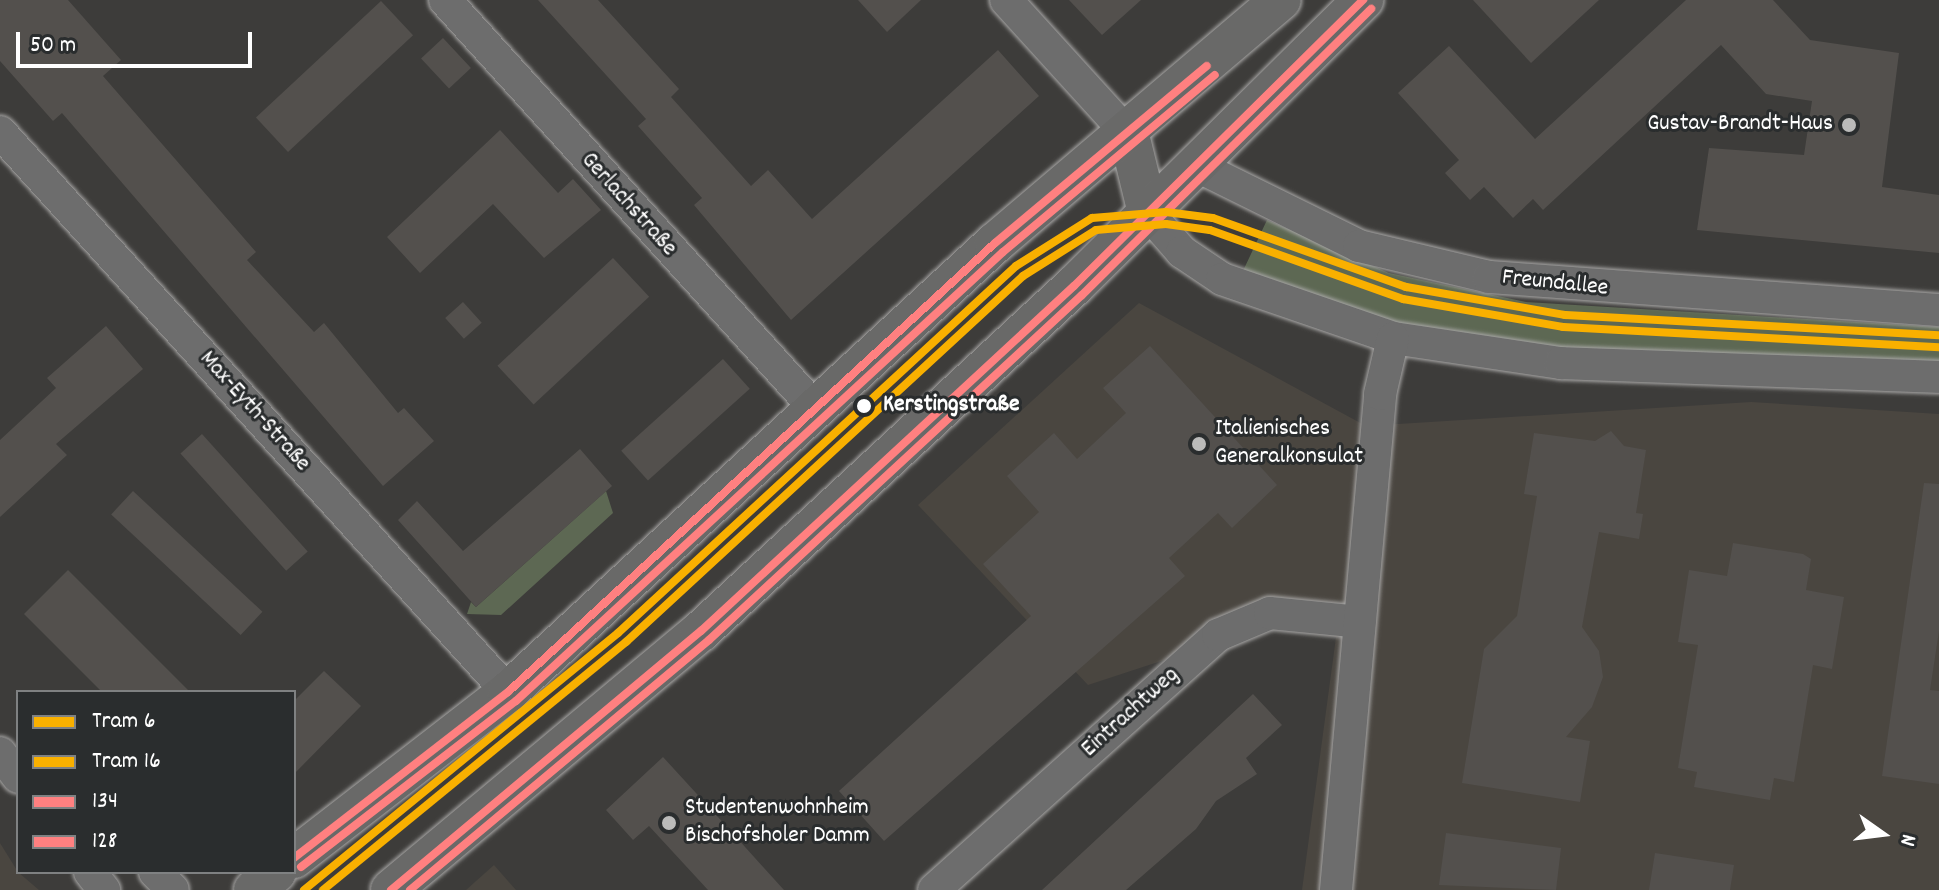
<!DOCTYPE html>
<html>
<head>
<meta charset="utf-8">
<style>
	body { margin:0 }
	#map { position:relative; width:1939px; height:890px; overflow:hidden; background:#3d3c3a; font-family:Dekko,sans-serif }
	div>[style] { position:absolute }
	.built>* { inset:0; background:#4a4640 }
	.green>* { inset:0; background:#5d6853 }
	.building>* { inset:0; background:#53504d; transform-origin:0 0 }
	.roads { filter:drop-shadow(0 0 2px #a8a7a6) drop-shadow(0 0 2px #a8a7a6) }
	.minor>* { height:32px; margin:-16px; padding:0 16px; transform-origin:16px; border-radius:16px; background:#6d6d6d }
	.major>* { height:40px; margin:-20px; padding:0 20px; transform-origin:20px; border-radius:20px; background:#696968 }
	.bus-1>* { height:8px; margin:-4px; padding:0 4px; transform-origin:4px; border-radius:4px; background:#ff8080 }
	.bus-2>* { height:8px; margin:-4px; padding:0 4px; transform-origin:4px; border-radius:4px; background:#ff8080 }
	.tram-1>* { height:8px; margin:-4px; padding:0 4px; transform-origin:4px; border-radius:4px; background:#f9b000 }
	.tram-2>* { height:8px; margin:-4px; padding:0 4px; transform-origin:4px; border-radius:4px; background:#f9b000 }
	.dots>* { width:22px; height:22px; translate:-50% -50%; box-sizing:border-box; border:4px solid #2a2d2e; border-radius:50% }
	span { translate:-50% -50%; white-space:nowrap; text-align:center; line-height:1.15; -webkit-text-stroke:6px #2a2d2e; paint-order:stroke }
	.poi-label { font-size:24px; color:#fff }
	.right { translate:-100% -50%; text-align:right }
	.left { translate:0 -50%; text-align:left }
	.street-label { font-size:24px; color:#fff }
	.stop-label { font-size:24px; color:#fff; font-weight:700 }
	.legend { position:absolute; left:16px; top:690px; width:280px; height:184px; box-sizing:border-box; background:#2a2d2e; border:2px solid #7f8182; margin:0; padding:10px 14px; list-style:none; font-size:24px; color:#fff }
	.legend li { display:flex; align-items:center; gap:16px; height:40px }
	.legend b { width:40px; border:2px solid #7f8182 }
	.north { position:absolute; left:1843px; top:794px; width:80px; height:80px; -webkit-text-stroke:6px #2a2d2e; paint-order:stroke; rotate:104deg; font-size:22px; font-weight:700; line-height:32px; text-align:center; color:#fff }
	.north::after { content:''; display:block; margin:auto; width:28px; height:36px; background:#fff; clip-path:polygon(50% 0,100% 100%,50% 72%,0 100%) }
	.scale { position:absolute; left:16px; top:32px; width:236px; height:36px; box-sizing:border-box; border:4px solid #fff; border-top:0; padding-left:10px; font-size:24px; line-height:28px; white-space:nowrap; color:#fff; -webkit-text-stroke:6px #2a2d2e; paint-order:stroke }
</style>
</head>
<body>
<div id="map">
	<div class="built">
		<div style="clip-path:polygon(1139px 303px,1366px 426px,1751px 402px,1939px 414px,1939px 890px,1302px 890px,1336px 637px,1268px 626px,1088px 685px,918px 505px)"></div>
		<div style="clip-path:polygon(0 843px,18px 872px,39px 890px,0 890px)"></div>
		<div style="clip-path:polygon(494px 865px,516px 890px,466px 890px)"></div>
	</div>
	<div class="green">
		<div style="clip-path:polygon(1267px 220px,1389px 273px,1526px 302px,1939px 327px,1939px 364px,1539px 348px,1387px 321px,1242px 273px)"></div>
		<div style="clip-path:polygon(606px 491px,613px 513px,501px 615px,467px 614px,471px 602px,476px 607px)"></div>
	</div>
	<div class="building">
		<div style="clip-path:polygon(0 0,68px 0,121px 60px,103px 76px,256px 252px,247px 260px,314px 332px,324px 323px,398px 413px,404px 408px,434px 441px,383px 486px,62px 113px,53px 121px,0 61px)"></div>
		<div style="clip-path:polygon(538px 0,598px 0,679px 89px,671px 97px,751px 186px,768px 170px,812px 219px,998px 50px,1039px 96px,791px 320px,694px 205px,702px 198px,638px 126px,646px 119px)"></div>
		<div style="clip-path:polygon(858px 0,921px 0,887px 32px)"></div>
		<div style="clip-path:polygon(1069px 0,1141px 0,1102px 35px)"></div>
		<div style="clip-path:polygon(1473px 0,1599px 0,1531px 63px)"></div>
		<div style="clip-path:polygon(1686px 0,1773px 0,1810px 40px,1899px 53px,1882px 187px,1939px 195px,1939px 253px,1697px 230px,1709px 148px,1804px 155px,1812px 101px,1766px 94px,1721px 45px,1543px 210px,1533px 199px,1513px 218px,1484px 187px,1470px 200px,1445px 173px,1459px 160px,1398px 93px,1449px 46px,1535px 139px)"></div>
		<div style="left:381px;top:1px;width:47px;height:171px;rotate:47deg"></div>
		<div style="left:443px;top:38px;width:41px;height:30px;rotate:47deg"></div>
		<div style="clip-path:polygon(500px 130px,558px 193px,573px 179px,601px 210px,544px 258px,493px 204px,420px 273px,387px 237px)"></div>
		<div style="left:613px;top:258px;width:53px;height:158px;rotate:47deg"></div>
		<div style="left:463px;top:302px;width:28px;height:24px;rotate:48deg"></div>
		<div style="clip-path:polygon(106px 326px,143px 369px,56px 444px,67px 455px,0 517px,0 440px,56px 388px,47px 378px)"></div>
		<div style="clip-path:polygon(1150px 346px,1277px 485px,1232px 528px,1218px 513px,1169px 558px,1185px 576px,884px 841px,839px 791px,1031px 616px,983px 564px,1039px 512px,1007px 476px,1054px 433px,1077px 459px,1126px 413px,1103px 388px)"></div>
		<div style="left:723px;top:359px;width:40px;height:137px;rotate:48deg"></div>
		<div style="clip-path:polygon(1611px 431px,1624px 446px,1646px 450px,1636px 513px,1643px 514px,1639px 539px,1599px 532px,1582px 627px,1599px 651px,1603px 677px,1592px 707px,1566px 737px,1590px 741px,1580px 802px,1462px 783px,1484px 649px,1517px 616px,1537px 496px,1524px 494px,1534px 433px,1595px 441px)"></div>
		<div style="left:202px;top:434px;width:158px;height:29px;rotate:48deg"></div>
		<div style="clip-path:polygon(580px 449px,612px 486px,476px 607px,398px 520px,417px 501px,463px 551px)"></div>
		<div style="clip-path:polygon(1924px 483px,1939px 484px,1939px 631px,1930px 690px,1939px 691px,1939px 784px,1882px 776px)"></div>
		<div style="left:133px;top:491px;width:177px;height:32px;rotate:43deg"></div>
		<div style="clip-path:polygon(1733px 543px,1803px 554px,1811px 559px,1806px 590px,1844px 597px,1832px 669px,1813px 665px,1794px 782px,1774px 778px,1770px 800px,1694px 787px,1697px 772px,1678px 768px,1698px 645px,1678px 642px,1689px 570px,1727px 576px)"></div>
		<div style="clip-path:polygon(68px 570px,190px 692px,102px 692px,24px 614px)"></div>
		<div style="clip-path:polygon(324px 671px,361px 706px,294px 774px,294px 701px)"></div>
		<div style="clip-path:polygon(1253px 694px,1282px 725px,1246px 758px,1257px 774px,1216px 801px,1196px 829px,1126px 890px,1042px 890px)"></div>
		<div style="clip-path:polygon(663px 757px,718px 817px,784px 890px,708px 890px,649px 826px,633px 840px,606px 810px)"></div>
		<div style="clip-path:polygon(1446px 833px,1561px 848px,1556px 890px,1439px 885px)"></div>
		<div style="clip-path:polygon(1655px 853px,1734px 865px,1730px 890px,1649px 890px)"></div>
	</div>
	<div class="roads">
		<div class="minor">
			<div style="left:445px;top:0;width:549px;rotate:47.8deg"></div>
			<div style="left:1006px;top:0;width:183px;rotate:47.7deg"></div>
			<div style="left:0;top:132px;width:756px;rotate:47.79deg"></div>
			<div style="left:1193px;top:164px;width:185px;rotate:26.3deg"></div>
			<div style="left:1359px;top:246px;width:134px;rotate:13.4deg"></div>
			<div style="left:1489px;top:277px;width:451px;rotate:4.2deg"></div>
			<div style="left:1148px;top:213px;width:52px;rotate:48.9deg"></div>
			<div style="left:1182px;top:252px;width:48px;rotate:34deg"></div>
			<div style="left:1222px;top:279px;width:181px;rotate:19deg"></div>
			<div style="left:1393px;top:338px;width:170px;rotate:8.5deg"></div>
			<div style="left:1561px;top:363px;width:378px;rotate:2.1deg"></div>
			<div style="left:0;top:753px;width:30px;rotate:53deg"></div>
			<div style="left:90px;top:872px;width:23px;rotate:52deg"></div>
			<div style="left:155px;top:872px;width:25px;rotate:45deg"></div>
			<div style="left:934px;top:890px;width:382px;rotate:-41.9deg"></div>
			<div style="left:1218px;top:635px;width:56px;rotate:-22.9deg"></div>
			<div style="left:1270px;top:613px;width:90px;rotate:5.7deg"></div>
			<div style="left:1336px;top:890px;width:498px;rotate:-84.9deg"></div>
			<div style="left:1380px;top:394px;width:57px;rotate:-76.9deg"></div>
		</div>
		<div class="major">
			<div style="left:1129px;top:135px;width:80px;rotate:76.3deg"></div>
			<div style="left:294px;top:858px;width:271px;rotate:-37.8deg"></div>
			<div style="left:508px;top:692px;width:662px;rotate:-42.68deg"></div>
			<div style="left:995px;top:243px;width:375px;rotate:-40.4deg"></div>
			<div style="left:254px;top:890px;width:28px;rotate:-39deg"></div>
			<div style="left:391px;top:890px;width:404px;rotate:-39.9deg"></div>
			<div style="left:701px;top:631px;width:508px;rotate:-42.77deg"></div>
			<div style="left:1074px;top:286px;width:407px;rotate:-44.7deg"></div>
		</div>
	</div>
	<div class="bus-1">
		<div style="left:294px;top:858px;width:271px;rotate:-37.8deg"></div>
		<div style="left:508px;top:692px;width:662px;rotate:-42.68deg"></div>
		<div style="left:995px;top:243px;width:276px;rotate:-39.9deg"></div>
		<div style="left:391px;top:890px;width:404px;rotate:-39.9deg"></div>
		<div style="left:701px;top:631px;width:508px;rotate:-42.77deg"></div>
		<div style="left:1074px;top:286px;width:407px;rotate:-44.7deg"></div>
	</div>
	<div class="bus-2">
		<div style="left:301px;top:867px;width:272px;rotate:-37.7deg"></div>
		<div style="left:516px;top:701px;width:662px;rotate:-42.68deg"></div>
		<div style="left:1003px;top:252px;width:276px;rotate:-39.9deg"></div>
		<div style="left:410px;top:890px;width:390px;rotate:-39.9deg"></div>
		<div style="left:709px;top:640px;width:508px;rotate:-42.77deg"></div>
		<div style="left:1082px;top:295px;width:407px;rotate:-44.7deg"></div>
	</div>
	<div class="tram-1">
		<div style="left:304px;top:890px;width:406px;rotate:-39.3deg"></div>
		<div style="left:618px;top:633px;width:541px;rotate:-42.68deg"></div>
		<div style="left:1016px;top:266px;width:90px;rotate:-32.3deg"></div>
		<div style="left:1092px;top:218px;width:74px;rotate:-4.6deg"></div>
		<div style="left:1166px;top:212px;width:47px;rotate:7.3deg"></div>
		<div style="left:1213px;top:218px;width:205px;rotate:19.7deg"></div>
		<div style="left:1406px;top:287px;width:161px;rotate:10deg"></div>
		<div style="left:1565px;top:315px;width:375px;rotate:3.1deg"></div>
	</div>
	<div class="tram-2">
		<div style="left:323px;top:890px;width:392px;rotate:-39.3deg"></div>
		<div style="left:626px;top:642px;width:540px;rotate:-42.67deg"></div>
		<div style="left:1023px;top:276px;width:86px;rotate:-32.2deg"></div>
		<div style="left:1096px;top:230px;width:70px;rotate:-4.9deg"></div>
		<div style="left:1166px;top:224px;width:44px;rotate:7.8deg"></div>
		<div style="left:1210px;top:230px;width:205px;rotate:19.7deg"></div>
		<div style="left:1403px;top:299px;width:162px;rotate:9.9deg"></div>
		<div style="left:1563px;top:327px;width:376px;rotate:3.1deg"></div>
	</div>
	<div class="dots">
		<div style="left:1849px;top:125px;background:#bbbbba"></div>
		<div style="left:864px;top:406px;background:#fff"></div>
		<div style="left:1199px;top:444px;background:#bbbbba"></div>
		<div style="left:669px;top:823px;background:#bbbbba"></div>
	</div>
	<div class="poi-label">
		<span class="right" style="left:1833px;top:125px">Gustav-Brandt-Haus</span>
		<span class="left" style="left:1215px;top:444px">Italienisches<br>Generalkonsulat</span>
		<span class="left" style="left:685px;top:823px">Studentenwohnheim<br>Bischofsholer Damm</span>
	</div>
	<div class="street-label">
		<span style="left:628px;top:205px;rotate:48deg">Gerlachstraße</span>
		<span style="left:1555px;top:284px;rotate:6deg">Freundallee</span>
		<span style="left:254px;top:412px;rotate:48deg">Max-Eyth-Straße</span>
		<span style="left:1131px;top:713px;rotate:-42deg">Eintrachtweg</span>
	</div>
	<div class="stop-label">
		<span class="left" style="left:883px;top:406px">Kerstingstraße</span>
	</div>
	<ul class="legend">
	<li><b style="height:10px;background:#f9b000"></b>Tram 6</li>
	<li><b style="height:10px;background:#f9b000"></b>Tram 16</li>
	<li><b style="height:10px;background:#ff8080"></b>134</li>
	<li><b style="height:10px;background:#ff8080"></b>128</li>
	</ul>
	<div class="north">N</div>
	<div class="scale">50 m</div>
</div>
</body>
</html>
